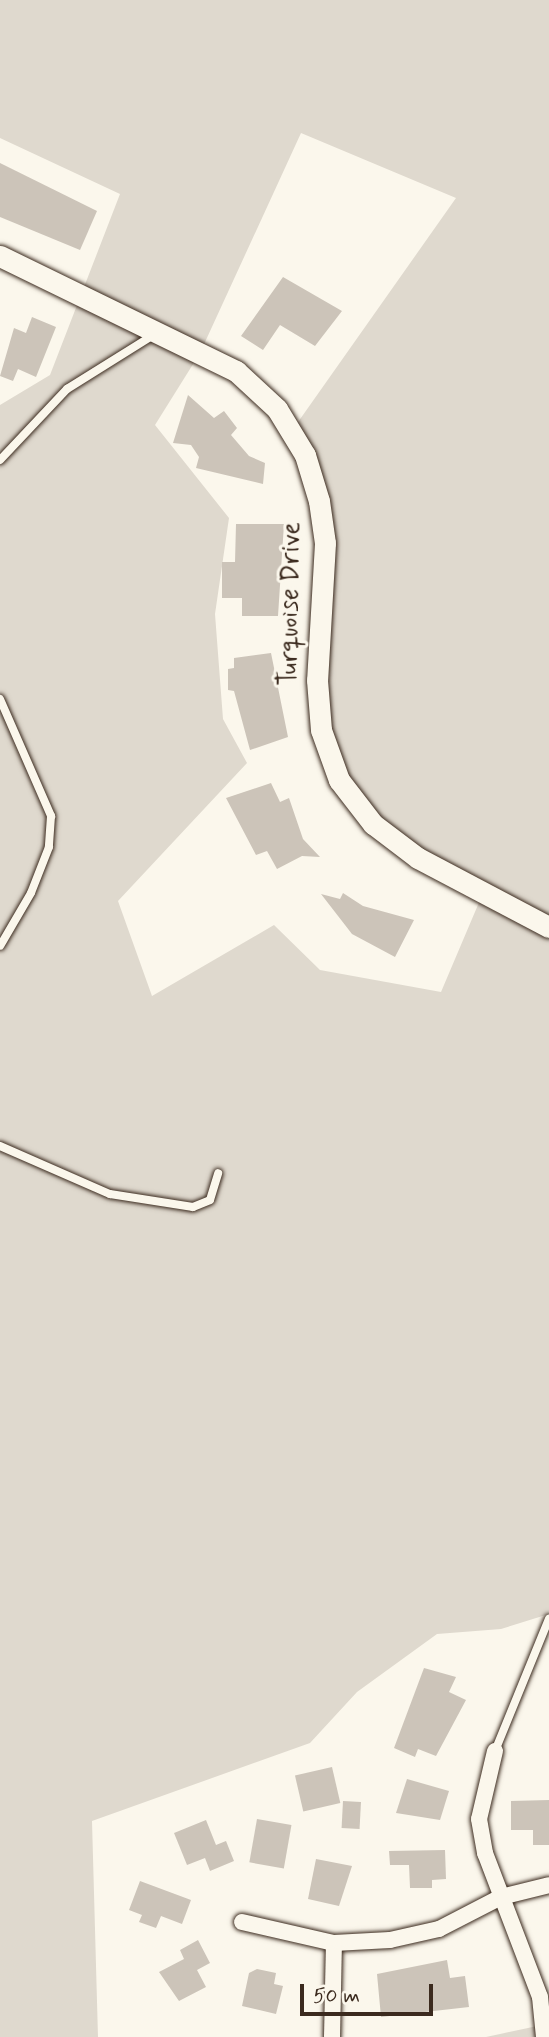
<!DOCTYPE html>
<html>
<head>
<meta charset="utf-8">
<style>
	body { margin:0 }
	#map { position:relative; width:549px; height:2037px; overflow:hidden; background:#fbf7ec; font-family:Mynerve,sans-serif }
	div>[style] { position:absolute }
	.green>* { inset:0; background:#dfd9ce }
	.building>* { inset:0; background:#ccc4b9; transform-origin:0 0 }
	.roads { filter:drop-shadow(0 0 2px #3b2a1e) drop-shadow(0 0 2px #3b2a1e) }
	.service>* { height:8px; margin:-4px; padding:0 4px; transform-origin:4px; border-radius:4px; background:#fbf7ec }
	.minor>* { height:16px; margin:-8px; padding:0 8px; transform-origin:8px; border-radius:8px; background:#fbf7ec }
	.tertiary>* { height:21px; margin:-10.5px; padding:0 10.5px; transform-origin:10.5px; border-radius:10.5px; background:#fbf7ec }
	span { translate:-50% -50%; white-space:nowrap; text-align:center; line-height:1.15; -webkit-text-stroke:6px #fbf7ec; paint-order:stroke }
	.street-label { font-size:26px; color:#3b2a1e }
	.scale { position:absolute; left:300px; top:1984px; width:133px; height:32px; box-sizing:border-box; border:4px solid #3b2a1e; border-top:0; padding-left:9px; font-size:21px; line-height:24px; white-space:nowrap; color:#3b2a1e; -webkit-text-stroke:5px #fbf7ec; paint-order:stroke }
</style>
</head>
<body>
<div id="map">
	<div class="green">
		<div style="clip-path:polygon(evenodd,0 0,549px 0,549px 1614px,501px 1629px,437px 1634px,357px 1692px,310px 1743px,92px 1821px,98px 2037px,0 2037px,0 405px,50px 375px,120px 194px,0 138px,0 0,301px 133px,456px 198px,291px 432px,325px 543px,321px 730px,373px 824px,483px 893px,441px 992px,320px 970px,274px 925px,152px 996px,118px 901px,247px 763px,223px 719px,215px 614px,229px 518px,155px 425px,200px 353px,301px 133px)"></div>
		<div style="clip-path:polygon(542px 2025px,549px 2037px,486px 2037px)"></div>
	</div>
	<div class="building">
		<div style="clip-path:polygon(0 163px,97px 211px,80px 250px,0 217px)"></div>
		<div style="clip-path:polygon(283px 277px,342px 311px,315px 346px,280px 325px,263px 350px,241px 336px)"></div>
		<div style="clip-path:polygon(32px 317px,56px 327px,36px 377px,18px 369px,13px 381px,0 376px,14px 328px,26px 333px)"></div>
		<div style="clip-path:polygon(188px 395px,214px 418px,224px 411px,237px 428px,231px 435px,249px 456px,265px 463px,263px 484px,196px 468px,199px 457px,191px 445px,173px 443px)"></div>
		<div style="clip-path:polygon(236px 524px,284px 524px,278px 616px,242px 616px,242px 598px,222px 598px,222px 562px,235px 562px)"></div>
		<div style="clip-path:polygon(271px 653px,288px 737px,250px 750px,234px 691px,228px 690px,228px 669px,234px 668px,234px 658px)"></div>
		<div style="clip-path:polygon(271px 783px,280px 802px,289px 798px,303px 839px,320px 857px,302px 856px,277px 869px,267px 851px,256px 855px,226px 798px)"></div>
		<div style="clip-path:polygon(343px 893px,363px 906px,414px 920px,395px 957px,352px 934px,321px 894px,340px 899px)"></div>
		<div style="clip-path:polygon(424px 1668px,456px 1677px,449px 1692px,466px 1700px,436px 1756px,418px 1749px,415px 1757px,394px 1748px)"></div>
		<div style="left:332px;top:1767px;width:37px;height:38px;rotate:77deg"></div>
		<div style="clip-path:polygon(407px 1779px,449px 1791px,440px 1820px,396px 1813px)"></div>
		<div style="clip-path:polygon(549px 1800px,549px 1845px,533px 1845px,533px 1830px,511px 1830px,511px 1801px)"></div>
		<div style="left:343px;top:1801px;width:18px;height:27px;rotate:3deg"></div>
		<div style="left:257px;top:1819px;width:35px;height:44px;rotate:10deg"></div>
		<div style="clip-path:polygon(206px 1820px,216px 1845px,226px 1841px,234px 1861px,210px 1871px,205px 1858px,187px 1865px,174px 1833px)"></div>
		<div style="clip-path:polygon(445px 1850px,446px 1879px,432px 1880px,432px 1888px,410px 1888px,409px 1865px,390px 1865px,389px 1851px)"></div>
		<div style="clip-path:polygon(316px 1859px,352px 1866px,339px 1906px,308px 1899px)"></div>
		<div style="clip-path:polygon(140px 1881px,191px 1900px,182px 1924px,161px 1916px,156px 1928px,139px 1922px,142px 1915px,129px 1910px)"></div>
		<div style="clip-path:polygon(198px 1940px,210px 1963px,197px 1970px,206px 1987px,179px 2001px,159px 1972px,184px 1959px,180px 1950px)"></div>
		<div style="clip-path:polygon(447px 1960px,450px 1978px,465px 1976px,469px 2007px,381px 2017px,377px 1974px)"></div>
		<div style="clip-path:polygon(257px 1969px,276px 1973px,274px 1984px,283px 1986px,276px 2014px,242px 2006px,249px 1973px)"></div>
	</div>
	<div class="roads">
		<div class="service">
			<div style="left:0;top:460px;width:98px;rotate:-46.7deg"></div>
			<div style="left:67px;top:389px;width:104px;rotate:-32deg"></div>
			<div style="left:0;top:699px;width:128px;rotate:66.4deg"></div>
			<div style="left:51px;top:816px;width:31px;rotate:94deg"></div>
			<div style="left:49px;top:847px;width:49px;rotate:111.4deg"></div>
			<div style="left:31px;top:893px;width:61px;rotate:120.3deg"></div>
			<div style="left:0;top:1146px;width:120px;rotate:23.6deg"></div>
			<div style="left:110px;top:1194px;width:84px;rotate:8.9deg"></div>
			<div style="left:193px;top:1207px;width:18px;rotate:-22deg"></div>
			<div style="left:210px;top:1200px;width:28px;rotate:-73deg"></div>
			<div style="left:495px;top:1751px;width:143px;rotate:-67.8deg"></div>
		</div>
		<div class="minor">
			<div style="left:495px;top:1751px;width:70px;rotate:103.2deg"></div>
			<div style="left:479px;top:1819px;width:35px;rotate:80deg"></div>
			<div style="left:485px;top:1853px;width:154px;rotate:69.1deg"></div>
			<div style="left:540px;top:1997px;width:40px;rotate:84.3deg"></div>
			<div style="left:242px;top:1922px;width:94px;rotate:12.9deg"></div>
			<div style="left:334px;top:1943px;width:56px;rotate:-3.1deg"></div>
			<div style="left:390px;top:1940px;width:50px;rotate:-12.7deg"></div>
			<div style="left:439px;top:1929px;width:70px;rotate:-27.3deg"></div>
			<div style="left:501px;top:1897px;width:49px;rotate:-14deg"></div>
			<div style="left:332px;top:2037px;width:94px;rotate:-88.8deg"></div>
		</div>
		<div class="tertiary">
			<div style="left:0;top:256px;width:263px;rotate:26deg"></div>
			<div style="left:236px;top:371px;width:56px;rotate:42.8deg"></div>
			<div style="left:277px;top:409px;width:54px;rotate:58.7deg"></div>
			<div style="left:305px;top:455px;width:48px;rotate:73.1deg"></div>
			<div style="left:319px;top:501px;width:42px;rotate:81.9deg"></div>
			<div style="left:325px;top:543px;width:137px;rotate:93.3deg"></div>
			<div style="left:317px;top:680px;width:50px;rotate:85.4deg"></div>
			<div style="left:321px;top:730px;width:53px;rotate:70.2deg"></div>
			<div style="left:339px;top:780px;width:56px;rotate:52.3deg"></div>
			<div style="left:373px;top:824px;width:56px;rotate:37.1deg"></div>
			<div style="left:418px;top:858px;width:148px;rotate:27.8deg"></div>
		</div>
	</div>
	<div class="street-label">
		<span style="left:291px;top:604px;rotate:-89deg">Turquoise Drive</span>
	</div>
	<div class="scale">50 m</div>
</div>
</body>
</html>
